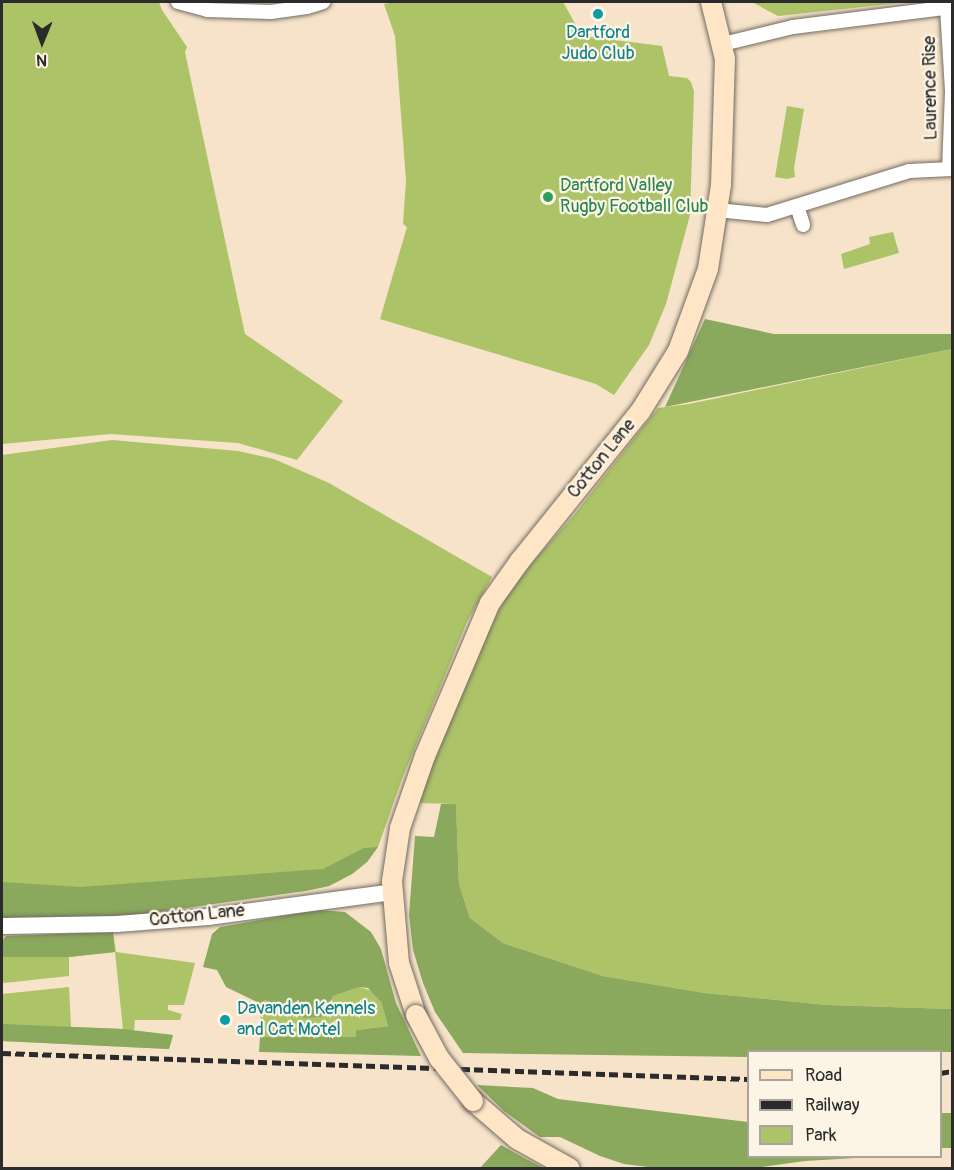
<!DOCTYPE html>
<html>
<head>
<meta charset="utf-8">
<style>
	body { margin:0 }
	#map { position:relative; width:954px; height:1170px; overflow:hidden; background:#f6e3c9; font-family:Pangolin,sans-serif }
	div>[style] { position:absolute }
	.green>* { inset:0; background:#adc368 }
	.forest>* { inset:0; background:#8aa95c; transform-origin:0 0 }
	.roads { filter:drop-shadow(0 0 2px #726b62) drop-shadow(0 0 2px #726b62) }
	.minor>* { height:14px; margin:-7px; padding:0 7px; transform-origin:7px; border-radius:7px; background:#fff }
	.tertiary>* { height:16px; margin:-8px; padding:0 8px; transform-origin:8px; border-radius:8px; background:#fff }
	.secondary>* { height:20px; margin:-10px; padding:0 10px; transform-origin:10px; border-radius:10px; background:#fee5c5 }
	.rail>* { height:4.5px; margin-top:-2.25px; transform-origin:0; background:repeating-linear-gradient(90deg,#2b2b2b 0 9px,transparent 0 13.5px) }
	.bridges { filter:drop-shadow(0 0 2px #726b62) drop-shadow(0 0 2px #726b62) }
	.secondary-bridge>* { height:20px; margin:-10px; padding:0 10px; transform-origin:10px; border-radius:10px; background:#fee5c5 }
	.dots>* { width:16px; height:16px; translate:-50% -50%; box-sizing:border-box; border:3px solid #fcf5e5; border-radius:50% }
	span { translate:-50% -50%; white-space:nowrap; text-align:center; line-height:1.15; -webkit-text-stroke:4.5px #fcf5e5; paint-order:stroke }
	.culture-label { font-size:18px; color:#0d838f }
	.left { translate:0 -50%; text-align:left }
	.street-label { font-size:18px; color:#2b2b2b }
	.leisure-label { font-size:18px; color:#27864d }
	.frame { position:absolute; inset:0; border:3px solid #2b2b2b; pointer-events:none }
	.legend { position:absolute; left:747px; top:1050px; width:195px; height:108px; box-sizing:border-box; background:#fcf5e5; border:2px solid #a8a49b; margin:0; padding:8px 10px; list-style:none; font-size:18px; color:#2b2b2b }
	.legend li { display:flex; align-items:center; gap:12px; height:30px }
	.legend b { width:30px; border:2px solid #a8a49b }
	.north { position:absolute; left:12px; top:12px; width:60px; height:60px; -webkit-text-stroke:4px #fcf5e5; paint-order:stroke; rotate:181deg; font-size:16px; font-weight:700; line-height:24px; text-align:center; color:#2b2b2b }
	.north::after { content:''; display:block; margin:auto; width:21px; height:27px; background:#2b2b2b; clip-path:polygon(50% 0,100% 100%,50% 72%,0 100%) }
</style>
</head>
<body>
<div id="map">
	<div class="green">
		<div style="clip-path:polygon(2px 2px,159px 2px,162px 10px,187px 47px,185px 52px,245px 334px,343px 401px,297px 460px,238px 443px,111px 434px,2px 444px)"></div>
		<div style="clip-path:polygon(395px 2px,563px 2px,582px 36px,662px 46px,669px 76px,687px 78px,691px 82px,694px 91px,690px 215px,666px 304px,649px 345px,614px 395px,596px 384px,380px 319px,407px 227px,403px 224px,406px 180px,395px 36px,384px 4px)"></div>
		<div style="clip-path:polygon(752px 2px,909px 2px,778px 16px)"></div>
		<div style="clip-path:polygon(787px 106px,804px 109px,794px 168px,795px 177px,787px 179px,775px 177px)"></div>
		<div style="clip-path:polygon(893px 232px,899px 253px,844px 269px,841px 254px,870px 244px,869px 237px)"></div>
		<div style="clip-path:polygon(952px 349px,952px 1009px,827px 1005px,705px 993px,603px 976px,503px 943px,470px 918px,459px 884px,456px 804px,417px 803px,477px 653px,510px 588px,574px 515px,658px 408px,689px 404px)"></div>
		<div style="clip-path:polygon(112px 440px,238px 451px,274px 459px,329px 483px,492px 577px,467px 622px,402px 779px,378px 847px,367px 862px,352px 874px,329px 886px,305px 891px,2px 920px,2px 455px)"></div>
		<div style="clip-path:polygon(113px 932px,116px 952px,195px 963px,184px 1005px,168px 1005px,168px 1010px,182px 1014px,180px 1020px,135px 1020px,134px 1031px,173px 1035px,169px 1049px,2px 1041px,2px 994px,69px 987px,71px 1027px,123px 1029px,115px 952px,69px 957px,69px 976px,4px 983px,2px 980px,2px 940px,7px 936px)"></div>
		<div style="clip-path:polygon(360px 987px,375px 992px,381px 1002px,388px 1026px,356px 1030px,356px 1037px,260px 1037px,261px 1004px,265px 1000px,286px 1010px,328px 1012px,333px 996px)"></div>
	</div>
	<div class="forest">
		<div style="clip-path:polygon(705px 319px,774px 334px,952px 334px,952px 349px,665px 407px)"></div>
		<div style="clip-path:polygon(441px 804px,456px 804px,459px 884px,470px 918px,503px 943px,603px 976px,705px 993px,827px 1005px,952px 1009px,952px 1052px,748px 1052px,748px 1057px,463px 1053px,435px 1012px,423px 983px,413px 950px,409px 915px,415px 836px,434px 837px)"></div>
		<div style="clip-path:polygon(378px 847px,367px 862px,352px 874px,329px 886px,305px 891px,130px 916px,2px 920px,2px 882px,80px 887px,323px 869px,364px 848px)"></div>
		<div style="clip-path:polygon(318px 910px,345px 912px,371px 932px,381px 949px,396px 1003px,421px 1056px,259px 1052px,260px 1037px,356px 1037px,356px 1030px,388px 1026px,381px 1002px,368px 988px,360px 987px,333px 996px,328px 1012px,321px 1017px,305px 1018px,265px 1000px,261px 1004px,226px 987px,217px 970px,203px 967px,212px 934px,220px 927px)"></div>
		<div style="clip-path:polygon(113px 932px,115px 952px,69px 957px,2px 957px,2px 940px,7px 936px)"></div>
		<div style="clip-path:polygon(2px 1024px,123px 1029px,173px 1035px,169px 1049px,2px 1041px)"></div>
		<div style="clip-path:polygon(477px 1085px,533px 1088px,558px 1099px,748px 1122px,748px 1156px,872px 1157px,805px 1161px,754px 1168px,656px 1168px,624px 1164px,600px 1156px,560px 1137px,540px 1137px,504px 1111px)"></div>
		<div style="left:952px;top:1113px;width:35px;height:11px;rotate:90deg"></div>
		<div style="clip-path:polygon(501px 1145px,526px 1159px,544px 1168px,480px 1168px)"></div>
	</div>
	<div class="roads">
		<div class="minor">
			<div style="left:178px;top:2px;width:30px;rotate:15deg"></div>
			<div style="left:207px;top:10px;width:64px;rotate:1.8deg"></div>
			<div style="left:271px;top:12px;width:36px;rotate:-8deg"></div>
			<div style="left:307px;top:7px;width:17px;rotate:-17deg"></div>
			<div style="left:947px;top:7px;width:85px;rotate:86.6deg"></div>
			<div style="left:952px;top:92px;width:77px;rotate:92.2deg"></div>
			<div style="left:723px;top:44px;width:72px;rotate:-13.7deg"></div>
			<div style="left:793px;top:27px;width:160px;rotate:-7.2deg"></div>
			<div style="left:797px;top:206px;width:20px;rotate:72deg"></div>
			<div style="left:717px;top:210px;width:50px;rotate:5.7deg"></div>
			<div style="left:767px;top:215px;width:149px;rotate:-17.2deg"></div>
			<div style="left:909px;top:171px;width:43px;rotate:-2.7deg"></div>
		</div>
		<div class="tertiary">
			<div style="left:2px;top:926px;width:115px;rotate:-1deg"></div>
			<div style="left:117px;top:924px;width:91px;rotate:-4.4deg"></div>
			<div style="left:208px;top:917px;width:186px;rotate:-7.7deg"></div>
		</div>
		<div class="secondary">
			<div style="left:416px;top:1015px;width:55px;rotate:-108.1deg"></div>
			<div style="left:399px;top:963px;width:82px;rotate:-94.9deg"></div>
			<div style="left:392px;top:881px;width:54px;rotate:-81.4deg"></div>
			<div style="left:400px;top:828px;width:76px;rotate:-70.9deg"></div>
			<div style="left:425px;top:756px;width:166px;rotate:-67deg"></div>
			<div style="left:490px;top:603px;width:52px;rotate:-54.5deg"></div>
			<div style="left:520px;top:561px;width:191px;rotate:-51.2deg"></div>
			<div style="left:640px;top:412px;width:72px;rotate:-58.1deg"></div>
			<div style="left:678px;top:351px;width:87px;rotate:-69.9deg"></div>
			<div style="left:708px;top:269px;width:85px;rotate:-81.2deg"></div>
			<div style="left:721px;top:185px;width:126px;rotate:-88.2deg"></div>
			<div style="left:725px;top:59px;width:59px;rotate:-103.8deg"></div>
			<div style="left:473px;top:1101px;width:58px;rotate:40.8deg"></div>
			<div style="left:517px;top:1139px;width:60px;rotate:29.1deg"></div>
		</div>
	</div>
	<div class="rail">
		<div style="left:2px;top:1053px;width:746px;rotate:2deg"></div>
		<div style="left:940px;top:1073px;width:12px;rotate:-9deg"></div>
	</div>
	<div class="bridges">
		<div class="secondary-bridge">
			<div style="left:416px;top:1015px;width:49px;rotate:61.9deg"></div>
			<div style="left:439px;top:1058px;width:55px;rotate:51.7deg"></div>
		</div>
	</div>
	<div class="dots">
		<div style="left:598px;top:14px;background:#0f9aa8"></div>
		<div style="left:548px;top:197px;background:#2e9e5b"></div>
		<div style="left:225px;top:1020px;background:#0f9aa8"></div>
	</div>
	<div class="culture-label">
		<span style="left:598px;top:44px">Dartford<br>Judo Club</span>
		<span class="left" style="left:237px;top:1020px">Davanden Kennels<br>and Cat Motel</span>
	</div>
	<div class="street-label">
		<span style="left:931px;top:88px;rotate:-91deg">Laurence Rise</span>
		<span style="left:602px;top:459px;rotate:-51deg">Cotton Lane</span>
		<span style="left:197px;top:916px;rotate:-6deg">Cotton Lane</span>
	</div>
	<div class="leisure-label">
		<span class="left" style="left:560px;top:197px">Dartford Valley<br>Rugby Football Club</span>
	</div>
	<div class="frame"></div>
	<ul class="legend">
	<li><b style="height:8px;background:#fee5c5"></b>Road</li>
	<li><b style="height:8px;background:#2b2b2b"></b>Railway</li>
	<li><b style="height:16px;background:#adc368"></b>Park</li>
	</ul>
	<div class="north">N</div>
</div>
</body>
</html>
